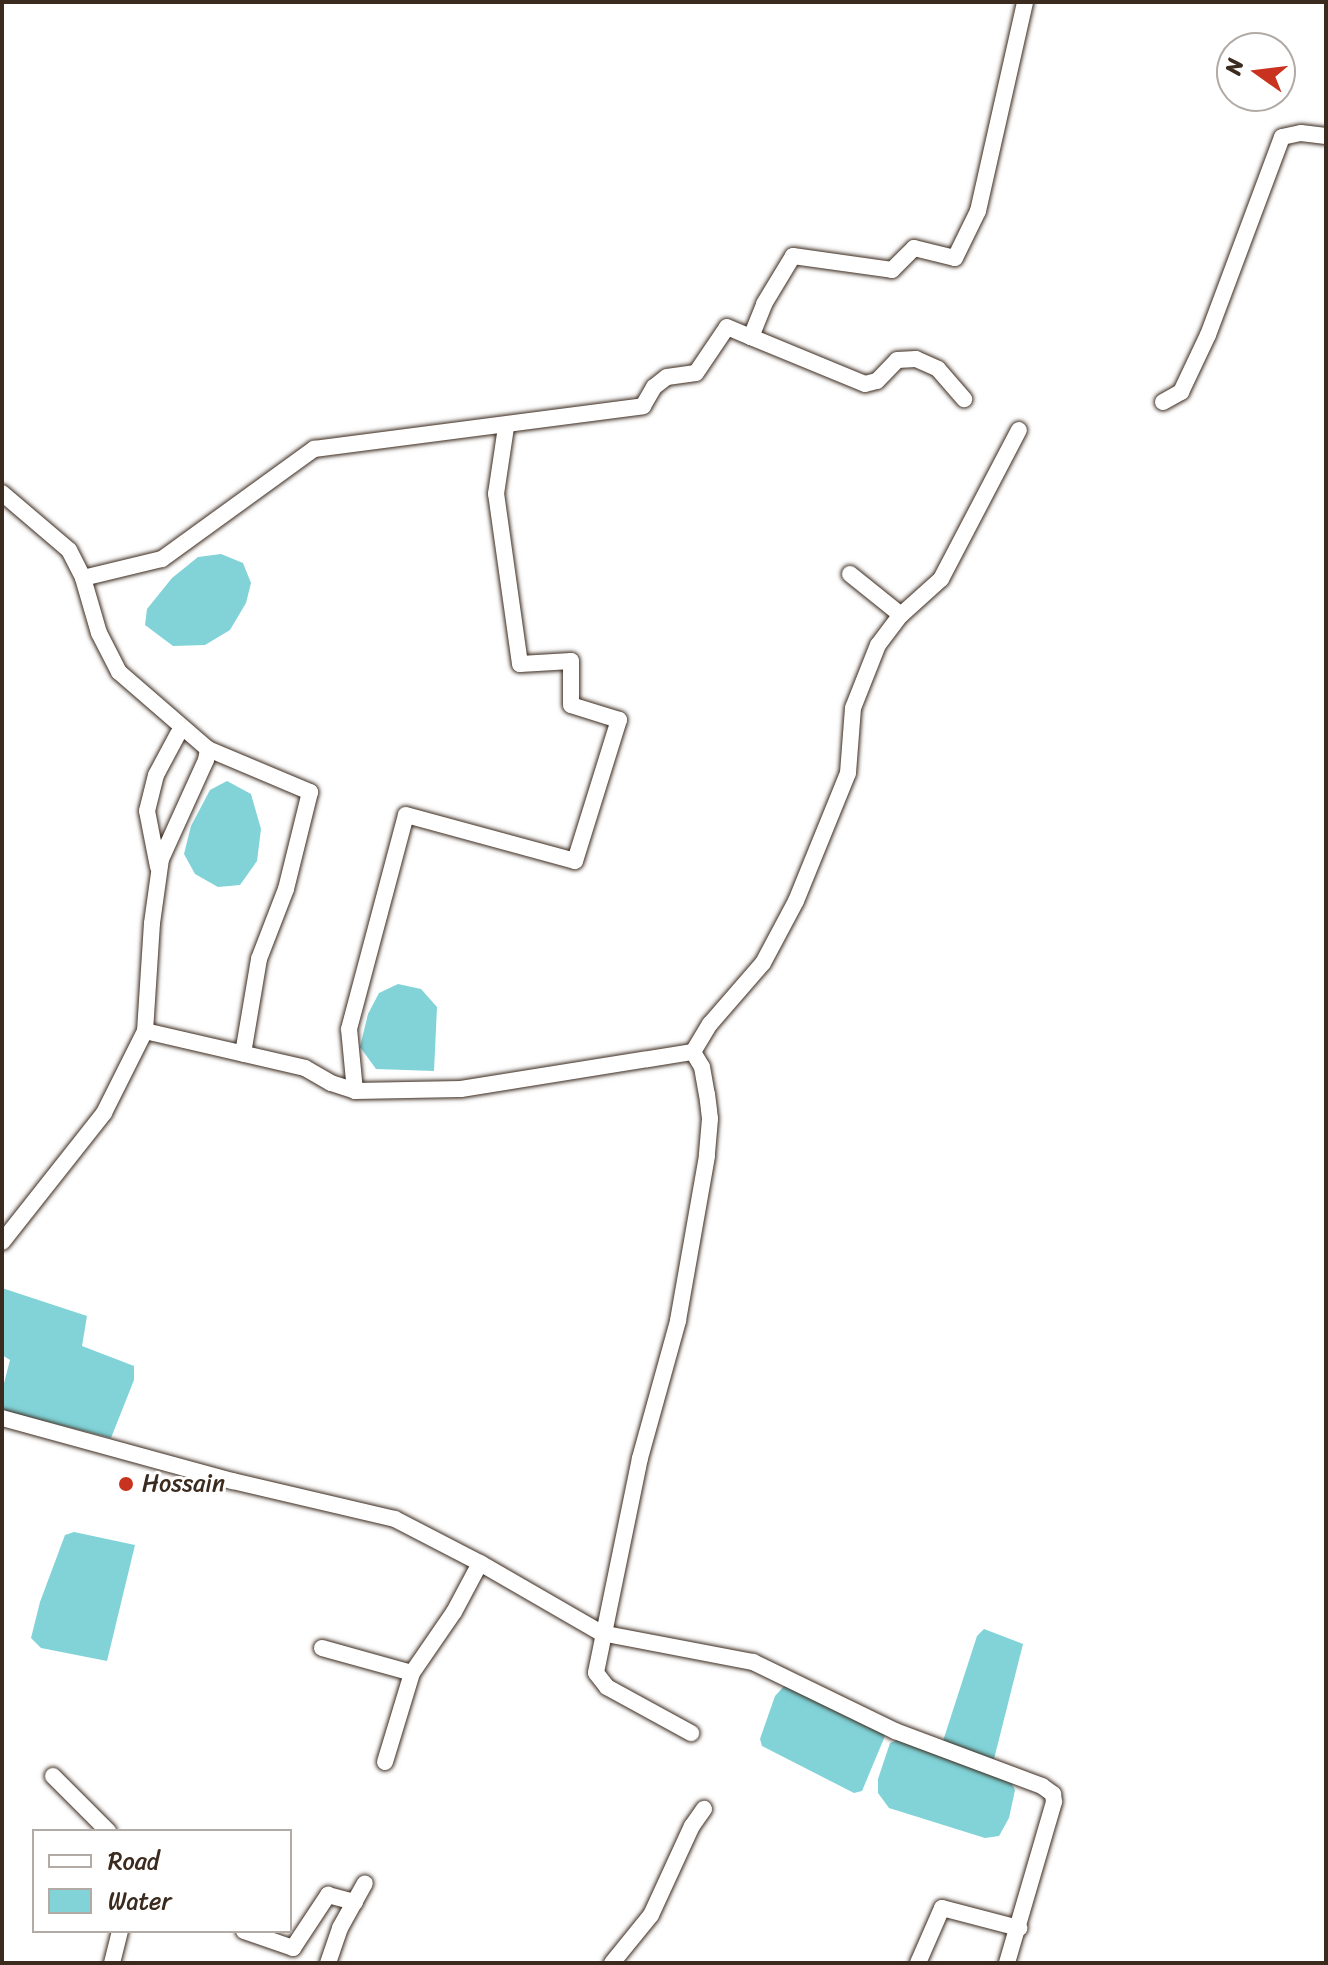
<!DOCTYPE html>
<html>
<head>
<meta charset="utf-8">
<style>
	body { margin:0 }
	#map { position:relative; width:1328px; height:1965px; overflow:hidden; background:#fff; font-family:Sriracha,sans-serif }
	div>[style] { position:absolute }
	.water>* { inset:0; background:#81d3d8 }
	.roads { filter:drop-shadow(0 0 2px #3b2a1e) drop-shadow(0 0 2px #3b2a1e) }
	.minor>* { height:16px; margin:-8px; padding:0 8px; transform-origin:8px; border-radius:8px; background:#fff }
	.dots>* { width:22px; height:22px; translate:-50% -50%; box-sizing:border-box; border:4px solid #fff; border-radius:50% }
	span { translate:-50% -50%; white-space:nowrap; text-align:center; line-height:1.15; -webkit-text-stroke:6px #fff; paint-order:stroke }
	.poi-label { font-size:24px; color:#3b2a1e }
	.left { translate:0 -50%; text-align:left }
	.frame { position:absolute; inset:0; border:4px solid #3b2a1e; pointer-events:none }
	.legend { position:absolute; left:32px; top:1829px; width:260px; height:104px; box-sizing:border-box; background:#fff; border:2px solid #b1aaa5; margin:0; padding:10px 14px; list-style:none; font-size:24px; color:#3b2a1e }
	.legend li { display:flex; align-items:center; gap:16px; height:40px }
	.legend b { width:40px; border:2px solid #b1aaa5 }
	.north { position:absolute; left:1216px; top:32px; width:80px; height:80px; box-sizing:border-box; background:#fff; border:2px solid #b1aaa5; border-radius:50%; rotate:284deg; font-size:22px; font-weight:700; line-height:32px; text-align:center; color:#3b2a1e }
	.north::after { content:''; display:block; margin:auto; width:28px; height:36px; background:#c8321e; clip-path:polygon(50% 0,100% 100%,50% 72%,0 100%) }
</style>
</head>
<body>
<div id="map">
	<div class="water">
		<div style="clip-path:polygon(221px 554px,243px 563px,251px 583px,246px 603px,230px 630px,205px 645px,173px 646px,145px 625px,147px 609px,172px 578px,198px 557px)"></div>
		<div style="clip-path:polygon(227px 781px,251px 794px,261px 829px,257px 861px,240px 885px,218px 887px,195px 874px,184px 854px,191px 826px,210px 790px)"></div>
		<div style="clip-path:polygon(398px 984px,421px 989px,437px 1007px,434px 1071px,376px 1069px,360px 1047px,368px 1014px,379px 993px)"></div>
		<div style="clip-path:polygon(2px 1288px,87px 1316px,82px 1346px,134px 1366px,134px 1380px,111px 1438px,2px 1410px,2px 1391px,10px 1360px,2px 1355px)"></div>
		<div style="clip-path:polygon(74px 1532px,135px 1545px,107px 1661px,41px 1648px,31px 1638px,40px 1602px,65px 1535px)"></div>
		<div style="clip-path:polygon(984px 1629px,1023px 1644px,993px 1763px,942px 1744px,977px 1636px)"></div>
		<div style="clip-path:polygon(787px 1683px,882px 1731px,885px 1736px,862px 1791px,854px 1793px,762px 1746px,760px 1739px,775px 1696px)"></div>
		<div style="clip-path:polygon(897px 1740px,1009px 1778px,1015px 1790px,1009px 1818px,999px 1836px,985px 1838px,889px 1808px,878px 1793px,878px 1779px,890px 1743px)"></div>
	</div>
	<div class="roads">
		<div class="minor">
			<div style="left:751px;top:337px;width:123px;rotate:22.4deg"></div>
			<div style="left:865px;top:384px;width:12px;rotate:-14deg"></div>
			<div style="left:877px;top:381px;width:29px;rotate:-46deg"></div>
			<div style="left:897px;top:360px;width:19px;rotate:-3deg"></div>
			<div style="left:916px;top:359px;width:24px;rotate:24deg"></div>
			<div style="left:938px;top:369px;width:40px;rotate:49deg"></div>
			<div style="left:1163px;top:402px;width:21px;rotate:-29deg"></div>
			<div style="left:1181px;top:392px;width:63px;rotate:-64.7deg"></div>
			<div style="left:1208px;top:335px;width:211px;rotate:-69.5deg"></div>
			<div style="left:1282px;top:137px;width:19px;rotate:-12deg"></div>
			<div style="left:1301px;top:133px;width:25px;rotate:7deg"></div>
			<div style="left:2px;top:493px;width:88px;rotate:40.4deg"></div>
			<div style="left:69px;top:550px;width:31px;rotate:63deg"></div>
			<div style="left:83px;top:578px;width:57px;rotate:73.8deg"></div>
			<div style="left:99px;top:633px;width:44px;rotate:62.9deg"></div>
			<div style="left:119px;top:672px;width:118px;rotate:40.9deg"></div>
			<div style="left:208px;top:749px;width:11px;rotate:100deg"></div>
			<div style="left:206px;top:760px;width:109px;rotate:114.4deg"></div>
			<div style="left:161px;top:859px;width:65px;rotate:98deg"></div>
			<div style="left:152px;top:923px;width:108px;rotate:93.7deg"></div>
			<div style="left:145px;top:1031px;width:92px;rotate:116.6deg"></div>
			<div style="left:104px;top:1113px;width:164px;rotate:128.3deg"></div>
			<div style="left:850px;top:574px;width:65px;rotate:38.8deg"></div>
			<div style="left:83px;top:578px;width:81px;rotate:-13.5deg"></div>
			<div style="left:162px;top:559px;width:188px;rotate:-35.9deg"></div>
			<div style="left:314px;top:449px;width:332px;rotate:-7.4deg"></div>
			<div style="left:643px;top:406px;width:22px;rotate:-60deg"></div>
			<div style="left:654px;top:387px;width:16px;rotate:-38deg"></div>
			<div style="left:667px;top:377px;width:29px;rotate:-8deg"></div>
			<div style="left:696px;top:373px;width:55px;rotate:-56deg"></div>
			<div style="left:727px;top:327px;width:26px;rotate:23deg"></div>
			<div style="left:751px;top:337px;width:35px;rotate:-68deg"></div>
			<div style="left:764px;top:304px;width:56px;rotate:-58.9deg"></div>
			<div style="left:793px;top:256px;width:100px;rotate:8deg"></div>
			<div style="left:892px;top:270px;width:31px;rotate:-45deg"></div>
			<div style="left:914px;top:248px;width:42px;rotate:13.7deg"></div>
			<div style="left:955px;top:258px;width:52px;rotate:-63.9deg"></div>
			<div style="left:978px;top:211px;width:214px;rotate:-77.3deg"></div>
			<div style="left:208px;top:749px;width:111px;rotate:22.9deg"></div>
			<div style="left:310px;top:792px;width:100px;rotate:103.9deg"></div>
			<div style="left:286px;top:889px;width:75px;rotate:111.1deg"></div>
			<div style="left:259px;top:959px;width:96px;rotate:99.6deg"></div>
			<div style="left:158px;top:867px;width:57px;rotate:-101.1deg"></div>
			<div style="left:147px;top:811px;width:37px;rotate:-76deg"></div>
			<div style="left:156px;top:775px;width:47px;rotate:-61.8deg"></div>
			<div style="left:145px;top:1031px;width:164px;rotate:13deg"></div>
			<div style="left:305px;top:1068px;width:30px;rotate:30deg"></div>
			<div style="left:331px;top:1083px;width:25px;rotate:18deg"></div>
			<div style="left:355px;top:1091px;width:106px;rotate:-1.1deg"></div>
			<div style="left:461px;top:1089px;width:235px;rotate:-9.1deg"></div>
			<div style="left:693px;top:1052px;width:17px;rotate:59deg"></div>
			<div style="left:702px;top:1067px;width:27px;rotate:80deg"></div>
			<div style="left:707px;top:1094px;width:25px;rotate:83deg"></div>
			<div style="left:710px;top:1119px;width:37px;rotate:95deg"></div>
			<div style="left:707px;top:1156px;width:168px;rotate:100deg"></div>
			<div style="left:678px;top:1321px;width:142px;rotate:105.5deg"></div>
			<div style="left:640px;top:1458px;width:219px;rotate:101.6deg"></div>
			<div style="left:596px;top:1673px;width:18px;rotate:52deg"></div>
			<div style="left:607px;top:1687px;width:96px;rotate:28.7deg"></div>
			<div style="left:693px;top:1052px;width:33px;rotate:-59deg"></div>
			<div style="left:710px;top:1024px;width:81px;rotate:-49deg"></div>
			<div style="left:763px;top:963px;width:70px;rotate:-62deg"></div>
			<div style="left:796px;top:901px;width:138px;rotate:-67.9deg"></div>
			<div style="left:848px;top:773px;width:65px;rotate:-85.6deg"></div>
			<div style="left:853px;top:708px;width:68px;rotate:-68.4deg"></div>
			<div style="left:878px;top:645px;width:38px;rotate:-53deg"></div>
			<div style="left:901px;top:615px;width:54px;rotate:-42deg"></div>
			<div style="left:941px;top:579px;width:168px;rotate:-62.4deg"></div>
			<div style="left:355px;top:1091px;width:62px;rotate:-95.5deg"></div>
			<div style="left:349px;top:1029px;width:221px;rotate:-75.1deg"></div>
			<div style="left:406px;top:815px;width:175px;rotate:15.2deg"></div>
			<div style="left:575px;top:861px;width:148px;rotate:-72.7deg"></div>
			<div style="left:619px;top:720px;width:50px;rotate:-162.6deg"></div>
			<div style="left:571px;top:705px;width:44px;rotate:-90deg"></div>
			<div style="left:571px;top:661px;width:51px;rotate:176.6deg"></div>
			<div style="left:520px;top:664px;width:172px;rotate:-98deg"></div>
			<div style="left:496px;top:494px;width:68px;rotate:-81.5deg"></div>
			<div style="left:2px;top:1418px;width:239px;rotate:15.3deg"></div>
			<div style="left:233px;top:1481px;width:166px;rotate:13.2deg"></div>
			<div style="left:395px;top:1519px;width:96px;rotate:27.4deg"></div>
			<div style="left:480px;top:1563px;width:140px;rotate:30deg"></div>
			<div style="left:601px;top:1633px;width:155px;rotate:10.8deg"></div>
			<div style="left:753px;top:1662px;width:158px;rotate:25.9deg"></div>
			<div style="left:895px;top:1731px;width:157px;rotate:20.5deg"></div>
			<div style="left:1042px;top:1786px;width:14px;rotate:36deg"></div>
			<div style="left:1053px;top:1794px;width:8px;rotate:83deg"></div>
			<div style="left:1054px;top:1802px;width:168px;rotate:106.3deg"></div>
			<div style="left:322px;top:1648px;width:93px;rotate:15.5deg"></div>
			<div style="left:385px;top:1762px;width:93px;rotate:-73.1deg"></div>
			<div style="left:412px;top:1673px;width:74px;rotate:-55.5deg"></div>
			<div style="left:454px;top:1612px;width:55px;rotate:-62deg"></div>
			<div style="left:53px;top:1776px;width:78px;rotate:45deg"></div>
			<div style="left:244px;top:1931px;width:52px;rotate:19.1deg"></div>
			<div style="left:293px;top:1948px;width:64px;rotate:-56.6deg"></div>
			<div style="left:328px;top:1895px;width:28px;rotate:15deg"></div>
			<div style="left:112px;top:1963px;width:33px;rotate:-76deg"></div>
			<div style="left:328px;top:1963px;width:37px;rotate:-71deg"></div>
			<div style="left:340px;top:1928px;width:51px;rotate:-60.9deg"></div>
			<div style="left:612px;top:1963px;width:62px;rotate:-50.9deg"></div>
			<div style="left:651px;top:1915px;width:98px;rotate:-65.3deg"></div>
			<div style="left:692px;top:1826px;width:21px;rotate:-55deg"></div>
			<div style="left:918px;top:1963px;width:60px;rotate:-66.4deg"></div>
			<div style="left:942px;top:1908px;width:80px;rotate:14.6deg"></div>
		</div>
	</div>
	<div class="dots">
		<div style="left:126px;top:1484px;background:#c8321e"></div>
	</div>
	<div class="poi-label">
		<span class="left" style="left:142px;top:1484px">Hossain</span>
	</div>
	<div class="frame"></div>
	<ul class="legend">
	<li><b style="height:10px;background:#fff"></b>Road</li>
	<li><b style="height:22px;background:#81d3d8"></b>Water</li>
	</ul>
	<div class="north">N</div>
</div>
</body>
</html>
